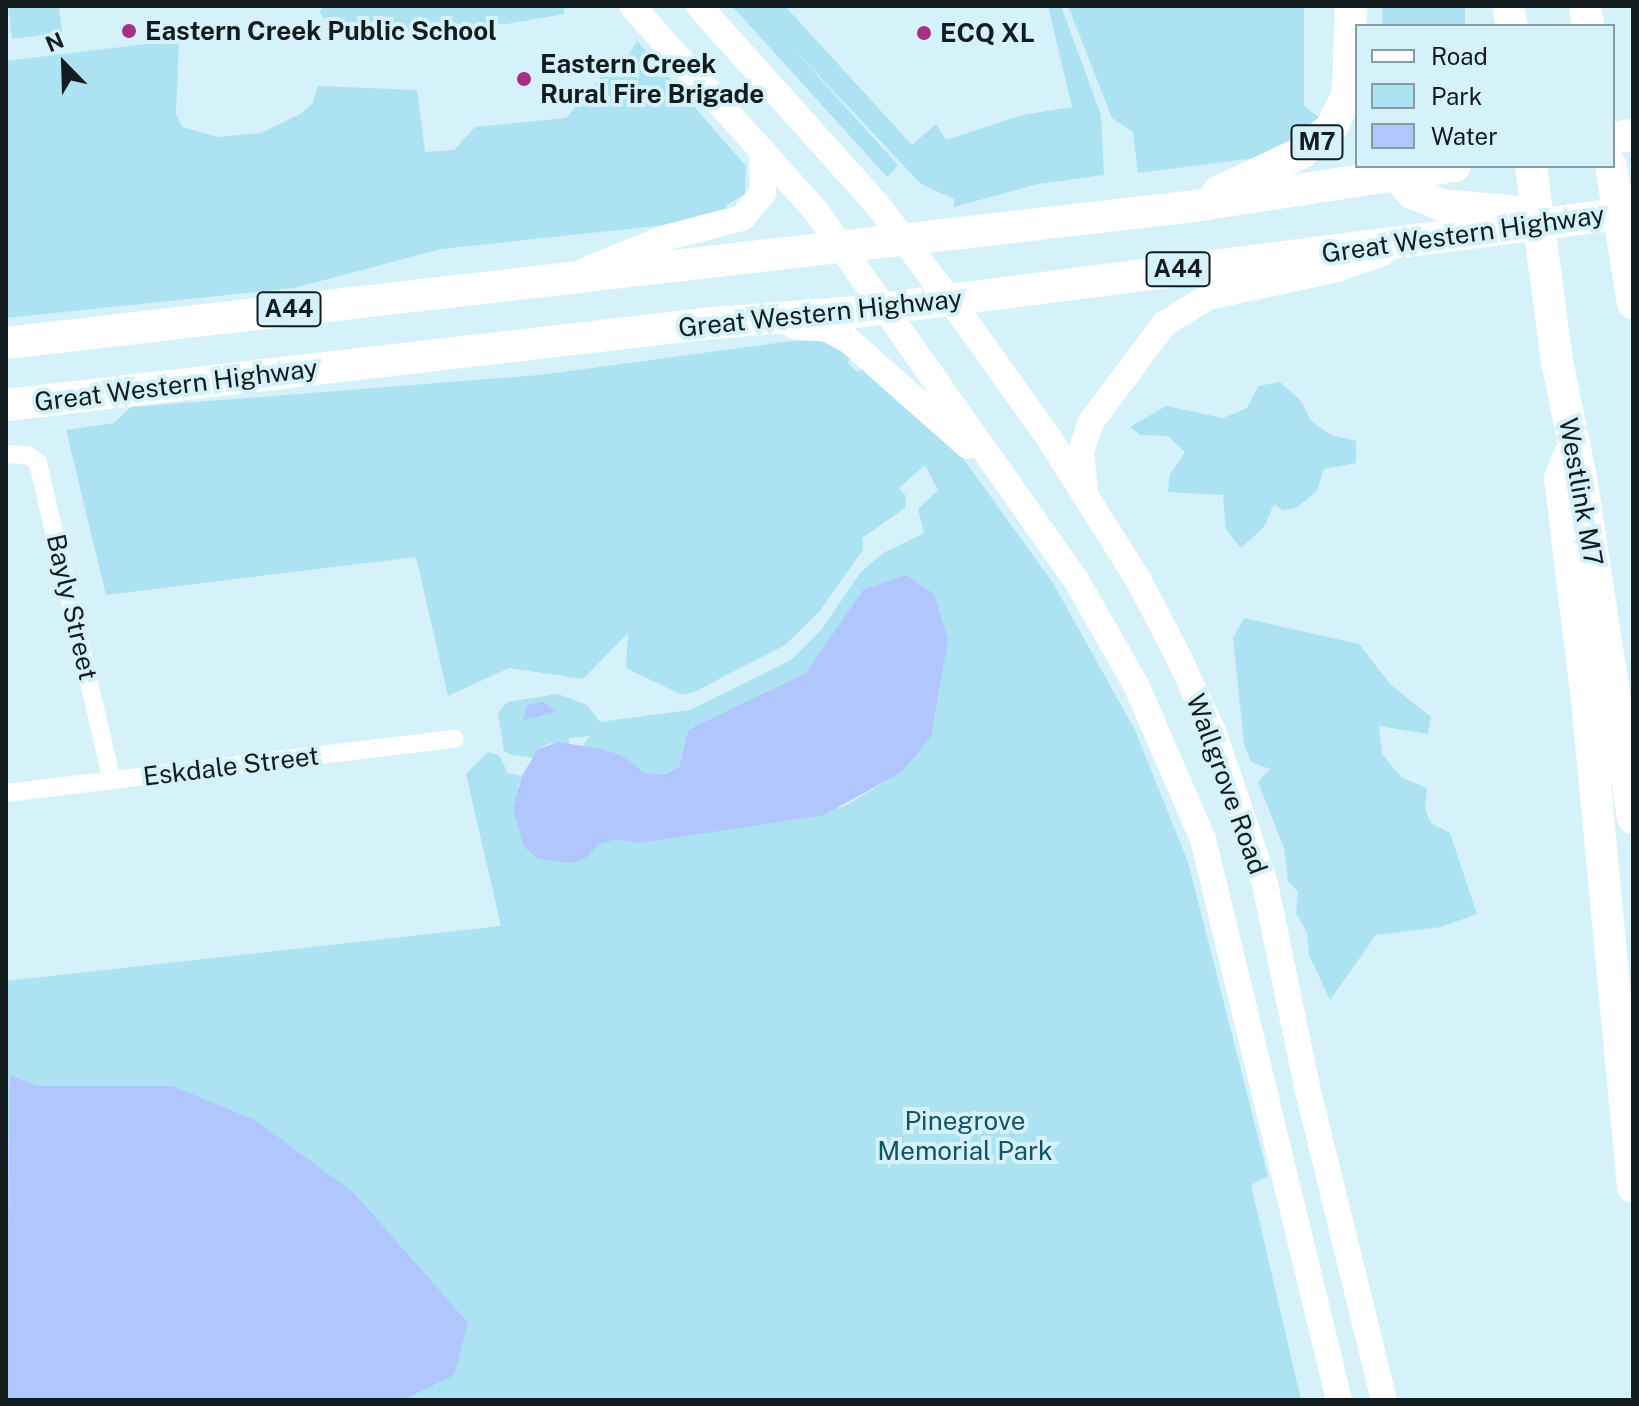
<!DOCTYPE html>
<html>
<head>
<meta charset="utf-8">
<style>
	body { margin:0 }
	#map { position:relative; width:1639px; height:1406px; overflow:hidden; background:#d5f2fa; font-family:"Public Sans",sans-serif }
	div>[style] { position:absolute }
	.green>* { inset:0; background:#ade2f2; transform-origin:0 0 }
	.water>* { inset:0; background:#b0c6fd }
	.street>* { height:18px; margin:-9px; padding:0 9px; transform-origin:9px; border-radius:9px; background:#fff }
	.secondary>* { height:26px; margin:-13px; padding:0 13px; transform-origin:13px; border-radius:13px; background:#fff }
	.highway>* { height:32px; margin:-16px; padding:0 16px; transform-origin:16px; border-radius:16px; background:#fff }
	.dots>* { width:22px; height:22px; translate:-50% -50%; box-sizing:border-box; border:4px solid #d5f2fa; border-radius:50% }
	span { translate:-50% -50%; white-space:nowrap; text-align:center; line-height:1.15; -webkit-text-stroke:8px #d5f2fa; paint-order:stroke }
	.shield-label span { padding:2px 6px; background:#d5f2fa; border:2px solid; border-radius:6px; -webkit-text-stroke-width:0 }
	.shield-label { font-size:24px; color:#121c1f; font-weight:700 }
	.poi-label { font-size:26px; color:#121c1f; font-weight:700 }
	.left { translate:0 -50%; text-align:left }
	.street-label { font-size:26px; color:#121c1f }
	.park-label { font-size:26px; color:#135464 }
	.frame { position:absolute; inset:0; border:8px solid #121c1f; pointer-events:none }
	.legend { position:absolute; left:1355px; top:24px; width:260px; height:144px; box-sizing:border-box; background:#d5f2fa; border:2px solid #879ca2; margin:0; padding:10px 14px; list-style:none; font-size:24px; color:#121c1f }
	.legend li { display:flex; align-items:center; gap:16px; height:40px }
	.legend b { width:40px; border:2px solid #879ca2 }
	.north { position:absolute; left:24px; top:24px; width:80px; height:80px; -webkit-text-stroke:6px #d5f2fa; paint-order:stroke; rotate:337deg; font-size:22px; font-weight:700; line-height:32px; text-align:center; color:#121c1f }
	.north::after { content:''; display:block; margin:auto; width:28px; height:36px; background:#121c1f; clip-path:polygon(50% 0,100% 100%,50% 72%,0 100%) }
</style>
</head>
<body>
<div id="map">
	<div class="green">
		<div style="clip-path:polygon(8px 6px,59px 6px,62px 32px,12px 39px)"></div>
		<div style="clip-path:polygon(325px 6px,433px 7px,565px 6px,564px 14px,506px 24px,450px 24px,367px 36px,326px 21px,319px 11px)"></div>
		<div style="clip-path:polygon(732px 6px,785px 6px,912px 145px,936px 124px,946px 140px,1022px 115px,1072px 107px,1048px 6px,1061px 6px,1101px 115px,1104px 175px,1038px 184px,954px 207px,954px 199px,921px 184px,788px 43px,898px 165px,887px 177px)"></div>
		<div style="clip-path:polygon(1068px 6px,1304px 6px,1304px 106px,1320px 118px,1307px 133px,1263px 157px,1138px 173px,1133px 132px,1112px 118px)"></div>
		<div style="left:1382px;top:6px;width:83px;height:20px"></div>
		<div style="clip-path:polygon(179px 40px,176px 114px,182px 127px,218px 137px,261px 133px,300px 114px,312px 104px,318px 86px,417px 90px,425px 152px,454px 150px,475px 127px,566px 118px,606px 71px,618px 75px,637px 41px,746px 166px,745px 194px,727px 205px,722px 219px,441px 249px,294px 288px,6px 318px,6px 61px)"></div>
		<div style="clip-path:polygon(evenodd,791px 341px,828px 341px,855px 355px,847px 362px,857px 372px,867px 366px,957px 450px,1053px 583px,1135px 730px,1188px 862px,1268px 1176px,1251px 1185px,1301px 1400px,6px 1400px,6px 981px,501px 926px,466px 774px,488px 752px,499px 755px,508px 773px,522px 776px,517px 788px,580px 750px,590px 736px,569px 738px,569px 747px,550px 743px,538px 749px,537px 758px,513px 755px,504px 751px,498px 713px,507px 702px,558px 694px,587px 705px,600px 722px,689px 710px,721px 695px,791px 660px,821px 630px,861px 572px,883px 553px,924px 533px,918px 509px,938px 490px,925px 465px,899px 488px,906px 496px,905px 508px,862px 538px,863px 550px,819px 612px,785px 645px,694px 692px,682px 695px,626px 668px,628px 633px,583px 679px,509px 668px,448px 696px,416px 557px,106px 595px,66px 430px,114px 423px,131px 407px,540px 375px,791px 341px,824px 653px,901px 772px,843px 807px,640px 843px,622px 756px,644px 774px,665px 776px,679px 767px,688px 730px,774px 693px,806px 673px,824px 653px)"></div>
		<div style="clip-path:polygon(1280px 382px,1301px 401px,1311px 421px,1331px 435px,1356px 441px,1356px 463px,1324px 469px,1317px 491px,1296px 508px,1283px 510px,1274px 504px,1264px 527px,1241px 548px,1226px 529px,1223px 495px,1168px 492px,1170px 474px,1185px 452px,1168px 436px,1140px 435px,1130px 427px,1166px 406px,1223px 418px,1247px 408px,1258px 386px)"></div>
		<div style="clip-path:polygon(1244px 618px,1359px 644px,1391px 685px,1431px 717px,1428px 734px,1379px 726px,1382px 754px,1402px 778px,1427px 788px,1425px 809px,1431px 823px,1450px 833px,1477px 914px,1441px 927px,1376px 935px,1330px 1000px,1309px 955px,1307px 933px,1296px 913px,1298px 892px,1288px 881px,1284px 848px,1258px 782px,1270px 769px,1251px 762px,1244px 744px,1233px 638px)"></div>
	</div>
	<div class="water">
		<div style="clip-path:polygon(906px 575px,934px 594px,948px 640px,931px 736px,902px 772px,824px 815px,640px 843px,617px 839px,599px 844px,585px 859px,572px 863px,539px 859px,524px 847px,513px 808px,522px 776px,538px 749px,558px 742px,600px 749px,621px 755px,644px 773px,665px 775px,679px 767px,688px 730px,806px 673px,863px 590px)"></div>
		<div style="clip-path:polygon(544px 702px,557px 712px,523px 720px,528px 704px)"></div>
		<div style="clip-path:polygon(10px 1075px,37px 1086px,172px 1086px,255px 1120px,354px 1193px,468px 1323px,454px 1375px,403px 1400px,6px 1400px)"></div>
	</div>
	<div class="street">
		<div style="left:6px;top:454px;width:22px;rotate:3deg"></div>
		<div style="left:28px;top:455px;width:13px;rotate:39deg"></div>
		<div style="left:38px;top:463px;width:326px;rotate:76.9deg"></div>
		<div style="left:6px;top:793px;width:452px;rotate:-6.9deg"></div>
	</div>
	<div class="secondary">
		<div style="left:632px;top:6px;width:274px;rotate:48.1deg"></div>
		<div style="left:815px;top:210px;width:451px;rotate:54.8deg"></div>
		<div style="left:1075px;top:578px;width:123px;rotate:60.3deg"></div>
		<div style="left:1136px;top:685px;width:168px;rotate:66.5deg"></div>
		<div style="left:1203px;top:839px;width:577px;rotate:76.37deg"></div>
		<div style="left:699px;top:6px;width:265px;rotate:48.1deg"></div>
		<div style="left:876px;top:203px;width:159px;rotate:52.9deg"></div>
		<div style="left:972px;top:330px;width:133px;rotate:54.5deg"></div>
		<div style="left:1049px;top:438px;width:169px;rotate:57.8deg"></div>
		<div style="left:1139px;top:581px;width:85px;rotate:62.5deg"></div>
		<div style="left:1178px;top:656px;width:86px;rotate:65.2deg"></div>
		<div style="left:1214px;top:734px;width:158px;rotate:71.2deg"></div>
		<div style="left:1265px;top:884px;width:211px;rotate:78.3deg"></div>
		<div style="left:1308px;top:1091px;width:318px;rotate:76.2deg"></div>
		<div style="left:588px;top:269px;width:83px;rotate:-21.9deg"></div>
		<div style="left:665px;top:238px;width:80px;rotate:-14.6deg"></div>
		<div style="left:742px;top:218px;width:33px;rotate:-50deg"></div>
		<div style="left:763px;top:193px;width:43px;rotate:-91.3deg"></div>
		<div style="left:794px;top:326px;width:33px;rotate:5deg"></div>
		<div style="left:827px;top:329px;width:24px;rotate:28deg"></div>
		<div style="left:848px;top:340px;width:160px;rotate:41.5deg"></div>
		<div style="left:1085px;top:491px;width:40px;rotate:-95.7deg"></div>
		<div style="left:1081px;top:451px;width:31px;rotate:-71deg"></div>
		<div style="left:1091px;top:422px;width:122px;rotate:-53.3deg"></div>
		<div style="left:1164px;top:324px;width:52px;rotate:-31.5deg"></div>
		<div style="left:1208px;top:297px;width:133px;rotate:-12.2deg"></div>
		<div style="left:1338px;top:269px;width:47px;rotate:-20deg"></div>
	</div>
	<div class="highway">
		<div style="left:1508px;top:6px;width:20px;rotate:79deg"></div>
		<div style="left:1585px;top:6px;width:20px;rotate:81deg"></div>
		<div style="left:1613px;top:138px;width:20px;rotate:-9deg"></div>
		<div style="left:1389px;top:166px;width:35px;rotate:50deg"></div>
		<div style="left:1412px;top:193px;width:31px;rotate:22deg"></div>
		<div style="left:1441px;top:205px;width:92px;rotate:5deg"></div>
		<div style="left:1531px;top:166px;width:197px;rotate:82.4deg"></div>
		<div style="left:1557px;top:361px;width:119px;rotate:78.4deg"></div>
		<div style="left:1581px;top:478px;width:344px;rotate:81.3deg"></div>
		<div style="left:1611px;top:166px;width:139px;rotate:80.9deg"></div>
		<div style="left:1218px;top:192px;width:92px;rotate:-25.2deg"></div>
		<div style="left:1301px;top:153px;width:40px;rotate:-40deg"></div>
		<div style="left:1332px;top:127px;width:38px;rotate:-65deg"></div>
		<div style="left:1348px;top:93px;width:87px;rotate:-88deg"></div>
		<div style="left:6px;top:343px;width:1189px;rotate:-6.57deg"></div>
		<div style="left:1187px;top:207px;width:271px;rotate:-8.7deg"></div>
		<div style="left:6px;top:405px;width:712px;rotate:-6.62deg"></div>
		<div style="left:713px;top:323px;width:143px;rotate:-4.4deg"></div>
		<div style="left:856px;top:312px;width:783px;rotate:-7.33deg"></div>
		<div style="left:1574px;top:444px;width:37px;rotate:112deg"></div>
		<div style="left:1560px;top:478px;width:224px;rotate:83.1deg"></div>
		<div style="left:1587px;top:700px;width:489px;rotate:84.6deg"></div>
	</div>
	<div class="dots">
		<div style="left:129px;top:31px;background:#a72f85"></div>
		<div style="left:924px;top:33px;background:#a72f85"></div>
		<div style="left:524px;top:79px;background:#a72f85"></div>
	</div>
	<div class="shield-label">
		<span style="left:1317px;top:142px">M7</span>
		<span style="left:1178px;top:269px">A44</span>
		<span style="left:289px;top:309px">A44</span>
	</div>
	<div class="poi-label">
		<span class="left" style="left:145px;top:31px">Eastern Creek Public School</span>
		<span class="left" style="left:940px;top:33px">ECQ XL</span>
		<span class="left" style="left:540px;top:79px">Eastern Creek<br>Rural Fire Brigade</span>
	</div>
	<div class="street-label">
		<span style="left:1463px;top:234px;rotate:-8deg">Great Western Highway</span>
		<span style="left:820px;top:313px;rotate:-6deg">Great Western Highway</span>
		<span style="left:176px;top:385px;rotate:-7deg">Great Western Highway</span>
		<span style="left:1581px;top:492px;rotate:80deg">Westlink M7</span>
		<span style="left:72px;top:607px;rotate:77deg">Bayly Street</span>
		<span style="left:231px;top:766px;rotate:-7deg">Eskdale Street</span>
		<span style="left:1227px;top:784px;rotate:70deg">Wallgrove Road</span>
	</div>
	<div class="park-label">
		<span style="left:965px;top:1136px">Pinegrove<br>Memorial Park</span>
	</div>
	<div class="frame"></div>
	<ul class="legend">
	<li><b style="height:10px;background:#fff"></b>Road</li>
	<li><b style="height:22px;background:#ade2f2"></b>Park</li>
	<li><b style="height:22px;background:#b0c6fd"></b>Water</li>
	</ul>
	<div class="north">N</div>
</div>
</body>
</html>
